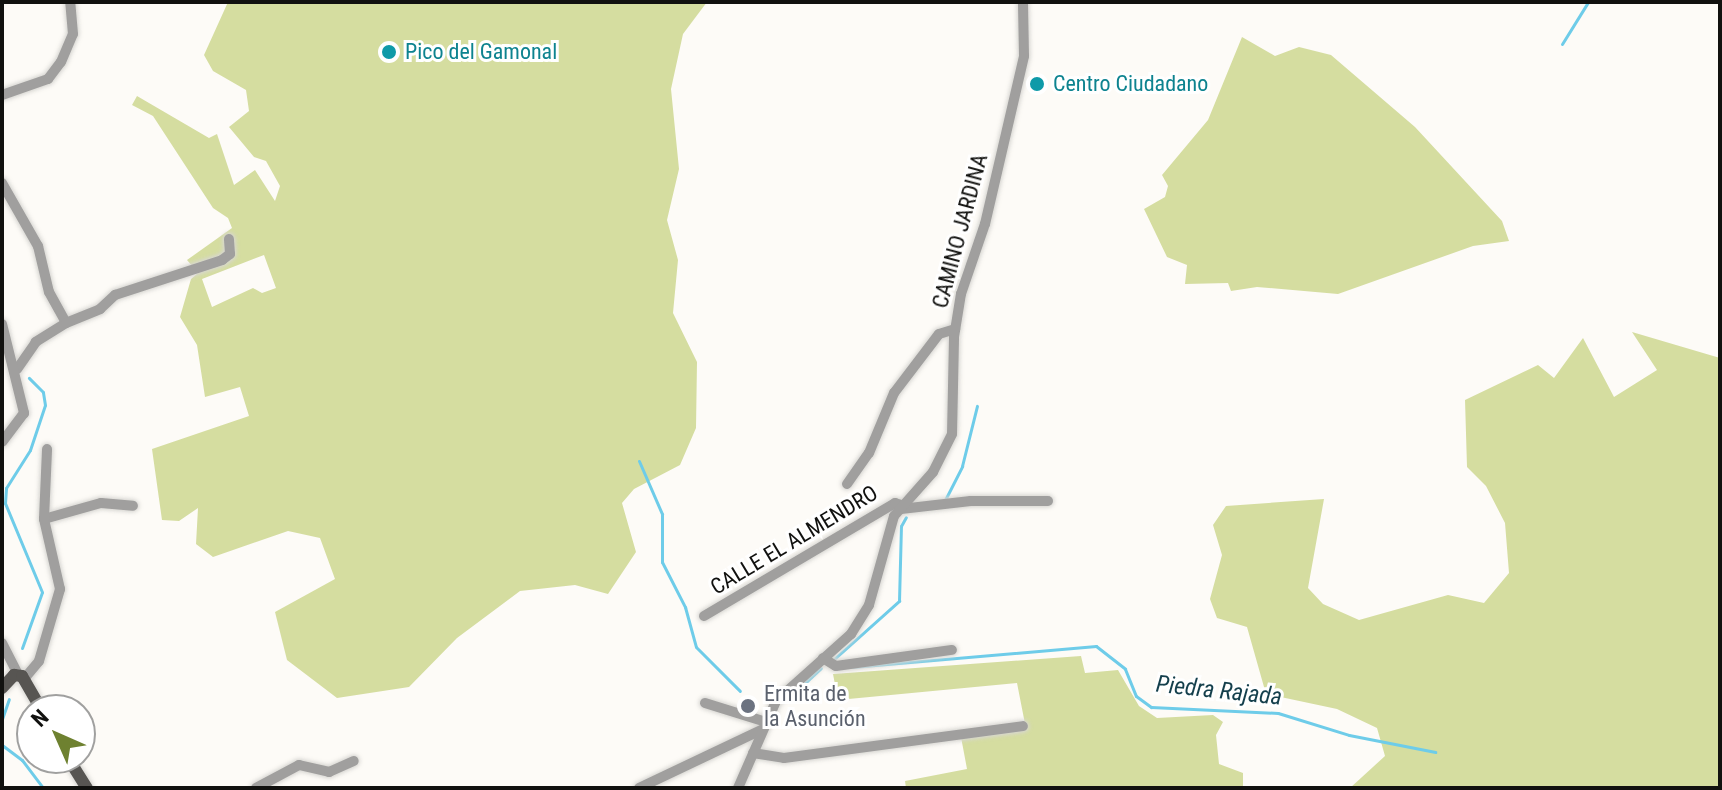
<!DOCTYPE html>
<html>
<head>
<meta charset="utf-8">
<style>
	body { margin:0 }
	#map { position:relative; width:1722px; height:790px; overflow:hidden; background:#fdfbf7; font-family:"Roboto Condensed",sans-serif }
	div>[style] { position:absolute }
	.green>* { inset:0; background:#d5dda0 }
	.stream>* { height:3px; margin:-1.5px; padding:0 1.5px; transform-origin:1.5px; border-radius:1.5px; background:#6ecce9 }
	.roads { filter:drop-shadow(0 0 2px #d7d6d2) drop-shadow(0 0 2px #d7d6d2) }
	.minor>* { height:10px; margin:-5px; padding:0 5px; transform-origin:5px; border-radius:5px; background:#a09f9e }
	.major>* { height:12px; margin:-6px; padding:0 6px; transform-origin:6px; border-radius:6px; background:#575552 }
	.dots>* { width:22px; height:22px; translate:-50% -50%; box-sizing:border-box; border:4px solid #fff; border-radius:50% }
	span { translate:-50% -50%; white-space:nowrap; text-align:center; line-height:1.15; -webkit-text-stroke:6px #fff; paint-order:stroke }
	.culture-label { font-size:22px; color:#0d838f }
	.left { translate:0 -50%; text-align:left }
	.street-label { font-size:22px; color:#11110f }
	.worship-label { font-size:22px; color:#5b616d }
	.water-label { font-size:24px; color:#143f4c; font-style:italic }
	.frame { position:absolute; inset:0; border:4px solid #11110f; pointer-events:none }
	.north { position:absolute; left:16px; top:694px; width:80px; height:80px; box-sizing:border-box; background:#fff; border:2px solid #a0a09f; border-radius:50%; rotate:315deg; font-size:22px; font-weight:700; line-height:32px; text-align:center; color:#11110f }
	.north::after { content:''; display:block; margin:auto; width:28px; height:36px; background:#6e8130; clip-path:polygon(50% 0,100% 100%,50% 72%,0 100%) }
</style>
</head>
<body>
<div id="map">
	<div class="green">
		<div style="clip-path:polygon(evenodd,228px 2px,707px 2px,683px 34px,671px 89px,679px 169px,667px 220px,678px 260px,673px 313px,697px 362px,696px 428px,680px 465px,634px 489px,622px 503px,636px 552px,608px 594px,575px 585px,520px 591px,457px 638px,409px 687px,337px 698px,287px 660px,275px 612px,335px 579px,320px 538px,288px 531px,213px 557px,196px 544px,198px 508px,179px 521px,162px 520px,152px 449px,249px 416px,240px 387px,205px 397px,197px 345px,180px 317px,191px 279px,198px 273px,187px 260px,232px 228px,228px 218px,213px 208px,153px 116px,132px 105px,137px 96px,209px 138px,217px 134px,234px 185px,255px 170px,275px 201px,280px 186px,266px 161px,254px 157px,229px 127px,249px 111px,246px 90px,213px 71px,204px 55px,228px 2px,264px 255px,276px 288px,262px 293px,253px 288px,212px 307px,202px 279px,264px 255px)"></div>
		<div style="clip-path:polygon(1242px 37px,1275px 56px,1299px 47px,1331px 55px,1415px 127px,1502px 221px,1509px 241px,1473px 246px,1338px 294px,1257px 287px,1231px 291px,1228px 283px,1185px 284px,1187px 265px,1167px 257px,1144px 209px,1165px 197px,1168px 186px,1162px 175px,1208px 120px)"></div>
		<div style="clip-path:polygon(1632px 332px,1720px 358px,1720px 788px,1350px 788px,1385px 756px,1377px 728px,1337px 709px,1266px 694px,1247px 627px,1217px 618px,1210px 599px,1222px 555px,1213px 525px,1226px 506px,1324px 499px,1308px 588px,1323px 604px,1359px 620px,1448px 595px,1484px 603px,1509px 573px,1505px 523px,1486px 486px,1467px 467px,1465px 400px,1538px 365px,1554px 378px,1583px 338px,1614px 397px,1657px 370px)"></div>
		<div style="clip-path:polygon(1081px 656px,1085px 673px,1118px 670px,1139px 706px,1157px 718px,1213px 715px,1223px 722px,1216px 735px,1219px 764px,1243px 773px,1243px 788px,906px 788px,905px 781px,967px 769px,961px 737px,1026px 729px,1017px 683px,838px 700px,833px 674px)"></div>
	</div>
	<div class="stream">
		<div style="left:1562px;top:44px;width:49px;rotate:-58.2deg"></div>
		<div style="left:639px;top:461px;width:58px;rotate:66.5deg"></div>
		<div style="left:662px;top:514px;width:48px;rotate:90deg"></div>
		<div style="left:662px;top:562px;width:51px;rotate:62.9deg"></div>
		<div style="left:685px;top:607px;width:41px;rotate:74.6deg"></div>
		<div style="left:696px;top:647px;width:62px;rotate:45deg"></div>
		<div style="left:945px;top:500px;width:38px;rotate:-63deg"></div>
		<div style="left:962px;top:466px;width:62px;rotate:-76deg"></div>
		<div style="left:22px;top:648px;width:59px;rotate:-70.3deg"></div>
		<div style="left:42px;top:592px;width:96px;rotate:-112.6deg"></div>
		<div style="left:5px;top:503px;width:15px;rotate:-86deg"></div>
		<div style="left:6px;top:488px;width:45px;rotate:-57.7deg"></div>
		<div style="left:30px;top:450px;width:47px;rotate:-71.6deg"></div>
		<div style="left:45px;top:405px;width:13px;rotate:-99deg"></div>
		<div style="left:43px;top:392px;width:20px;rotate:-135deg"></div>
		<div style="left:833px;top:660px;width:89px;rotate:-41.8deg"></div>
		<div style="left:899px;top:601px;width:75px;rotate:-88.5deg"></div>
		<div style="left:901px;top:526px;width:10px;rotate:-61deg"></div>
		<div style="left:852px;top:667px;width:245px;rotate:-4.9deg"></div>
		<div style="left:1096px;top:646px;width:37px;rotate:38deg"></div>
		<div style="left:1125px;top:669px;width:29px;rotate:68deg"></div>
		<div style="left:1136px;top:696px;width:19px;rotate:36deg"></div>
		<div style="left:1151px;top:707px;width:127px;rotate:2.7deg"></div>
		<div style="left:1278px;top:713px;width:74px;rotate:17.2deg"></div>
		<div style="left:1349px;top:735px;width:88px;rotate:11.2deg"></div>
		<div style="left:793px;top:694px;width:38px;rotate:-43deg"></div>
		<div style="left:2px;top:719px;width:21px;rotate:-71deg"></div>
		<div style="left:2px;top:745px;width:25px;rotate:37deg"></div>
		<div style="left:22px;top:760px;width:35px;rotate:53deg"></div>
	</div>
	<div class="roads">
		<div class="minor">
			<div style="left:2px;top:95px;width:49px;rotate:-19.2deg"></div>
			<div style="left:48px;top:79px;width:21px;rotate:-53deg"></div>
			<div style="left:61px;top:62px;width:30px;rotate:-67deg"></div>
			<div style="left:73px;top:34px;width:32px;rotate:-95deg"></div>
			<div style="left:2px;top:183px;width:73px;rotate:60.3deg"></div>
			<div style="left:38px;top:246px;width:47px;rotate:76.6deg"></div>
			<div style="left:49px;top:292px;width:35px;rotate:61deg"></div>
			<div style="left:66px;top:323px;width:36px;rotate:148deg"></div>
			<div style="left:36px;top:342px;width:33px;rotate:125deg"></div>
			<div style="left:66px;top:323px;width:37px;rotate:-22deg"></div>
			<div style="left:100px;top:309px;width:21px;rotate:-43deg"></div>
			<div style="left:115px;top:295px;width:113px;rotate:-18.1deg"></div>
			<div style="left:222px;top:260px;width:10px;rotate:-37deg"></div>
			<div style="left:230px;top:254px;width:15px;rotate:-94deg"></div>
			<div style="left:2px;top:324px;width:92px;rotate:76.1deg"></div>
			<div style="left:24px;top:413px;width:36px;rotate:127deg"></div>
			<div style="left:847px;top:484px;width:38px;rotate:-55deg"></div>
			<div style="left:869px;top:453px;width:65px;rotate:-67.4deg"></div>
			<div style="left:894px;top:393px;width:74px;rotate:-52.7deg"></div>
			<div style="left:939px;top:334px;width:17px;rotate:-17deg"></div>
			<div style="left:901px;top:509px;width:70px;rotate:-6.5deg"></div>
			<div style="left:971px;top:501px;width:77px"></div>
			<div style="left:44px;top:519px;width:59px;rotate:-15.7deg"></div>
			<div style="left:101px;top:503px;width:32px;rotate:5deg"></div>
			<div style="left:704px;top:616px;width:222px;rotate:-30.6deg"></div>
			<div style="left:895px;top:503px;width:9px;rotate:18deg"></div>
			<div style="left:2px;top:643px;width:36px;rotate:63deg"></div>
			<div style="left:823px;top:658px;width:15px;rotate:32deg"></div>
			<div style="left:836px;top:666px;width:117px;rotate:-7.9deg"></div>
			<div style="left:24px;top:679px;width:23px;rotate:-50deg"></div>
			<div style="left:39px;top:661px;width:75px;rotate:-73.7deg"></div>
			<div style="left:60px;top:589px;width:72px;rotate:-102.9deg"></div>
			<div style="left:44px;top:519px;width:70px;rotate:-87.5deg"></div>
			<div style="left:705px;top:703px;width:64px;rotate:17.3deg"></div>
			<div style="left:753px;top:753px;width:31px;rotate:9deg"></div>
			<div style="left:784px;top:758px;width:241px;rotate:-7.6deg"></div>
			<div style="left:256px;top:788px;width:49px;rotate:-28.1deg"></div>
			<div style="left:299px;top:765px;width:31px;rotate:13deg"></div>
			<div style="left:329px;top:772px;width:27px;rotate:-24deg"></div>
			<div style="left:639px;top:788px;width:137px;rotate:-25.4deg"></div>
			<div style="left:738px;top:788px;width:95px;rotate:-66.4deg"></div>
			<div style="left:776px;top:701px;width:101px;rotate:-41.8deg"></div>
			<div style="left:851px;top:634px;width:34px;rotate:-58deg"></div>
			<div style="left:869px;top:605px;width:92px;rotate:-74.3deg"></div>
			<div style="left:894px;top:516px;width:59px;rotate:-48.4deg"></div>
			<div style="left:933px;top:472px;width:42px;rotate:-63.4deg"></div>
			<div style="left:952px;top:434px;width:97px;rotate:-88.8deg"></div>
			<div style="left:954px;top:337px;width:44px;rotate:-80.8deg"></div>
			<div style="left:961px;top:294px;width:74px;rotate:-71.1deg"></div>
			<div style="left:985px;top:224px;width:172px;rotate:-76.9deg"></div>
			<div style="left:1024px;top:56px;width:54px;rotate:-91.1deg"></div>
		</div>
		<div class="major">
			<div style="left:2px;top:688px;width:18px;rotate:-47deg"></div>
			<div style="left:14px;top:675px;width:8px;rotate:7deg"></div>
			<div style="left:22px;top:676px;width:39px;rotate:60deg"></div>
			<div style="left:68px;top:758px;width:36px;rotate:58deg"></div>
		</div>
	</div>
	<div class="dots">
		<div style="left:389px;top:52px;background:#0f9aa8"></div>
		<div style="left:1037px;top:84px;background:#0f9aa8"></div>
		<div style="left:748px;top:706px;background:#6b7280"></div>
	</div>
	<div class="culture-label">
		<span class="left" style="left:405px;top:52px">Pico del Gamonal</span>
		<span class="left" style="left:1053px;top:84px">Centro Ciudadano</span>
	</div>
	<div class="street-label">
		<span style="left:960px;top:231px;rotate:-75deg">CAMINO JARDINA</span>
		<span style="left:794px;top:540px;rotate:-31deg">CALLE EL ALMENDRO</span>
	</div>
	<div class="worship-label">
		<span class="left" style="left:764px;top:706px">Ermita de<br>la Asunción</span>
	</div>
	<div class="water-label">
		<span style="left:1219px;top:691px;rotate:6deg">Piedra Rajada</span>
	</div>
	<div class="frame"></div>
	<div class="north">N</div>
</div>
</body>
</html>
